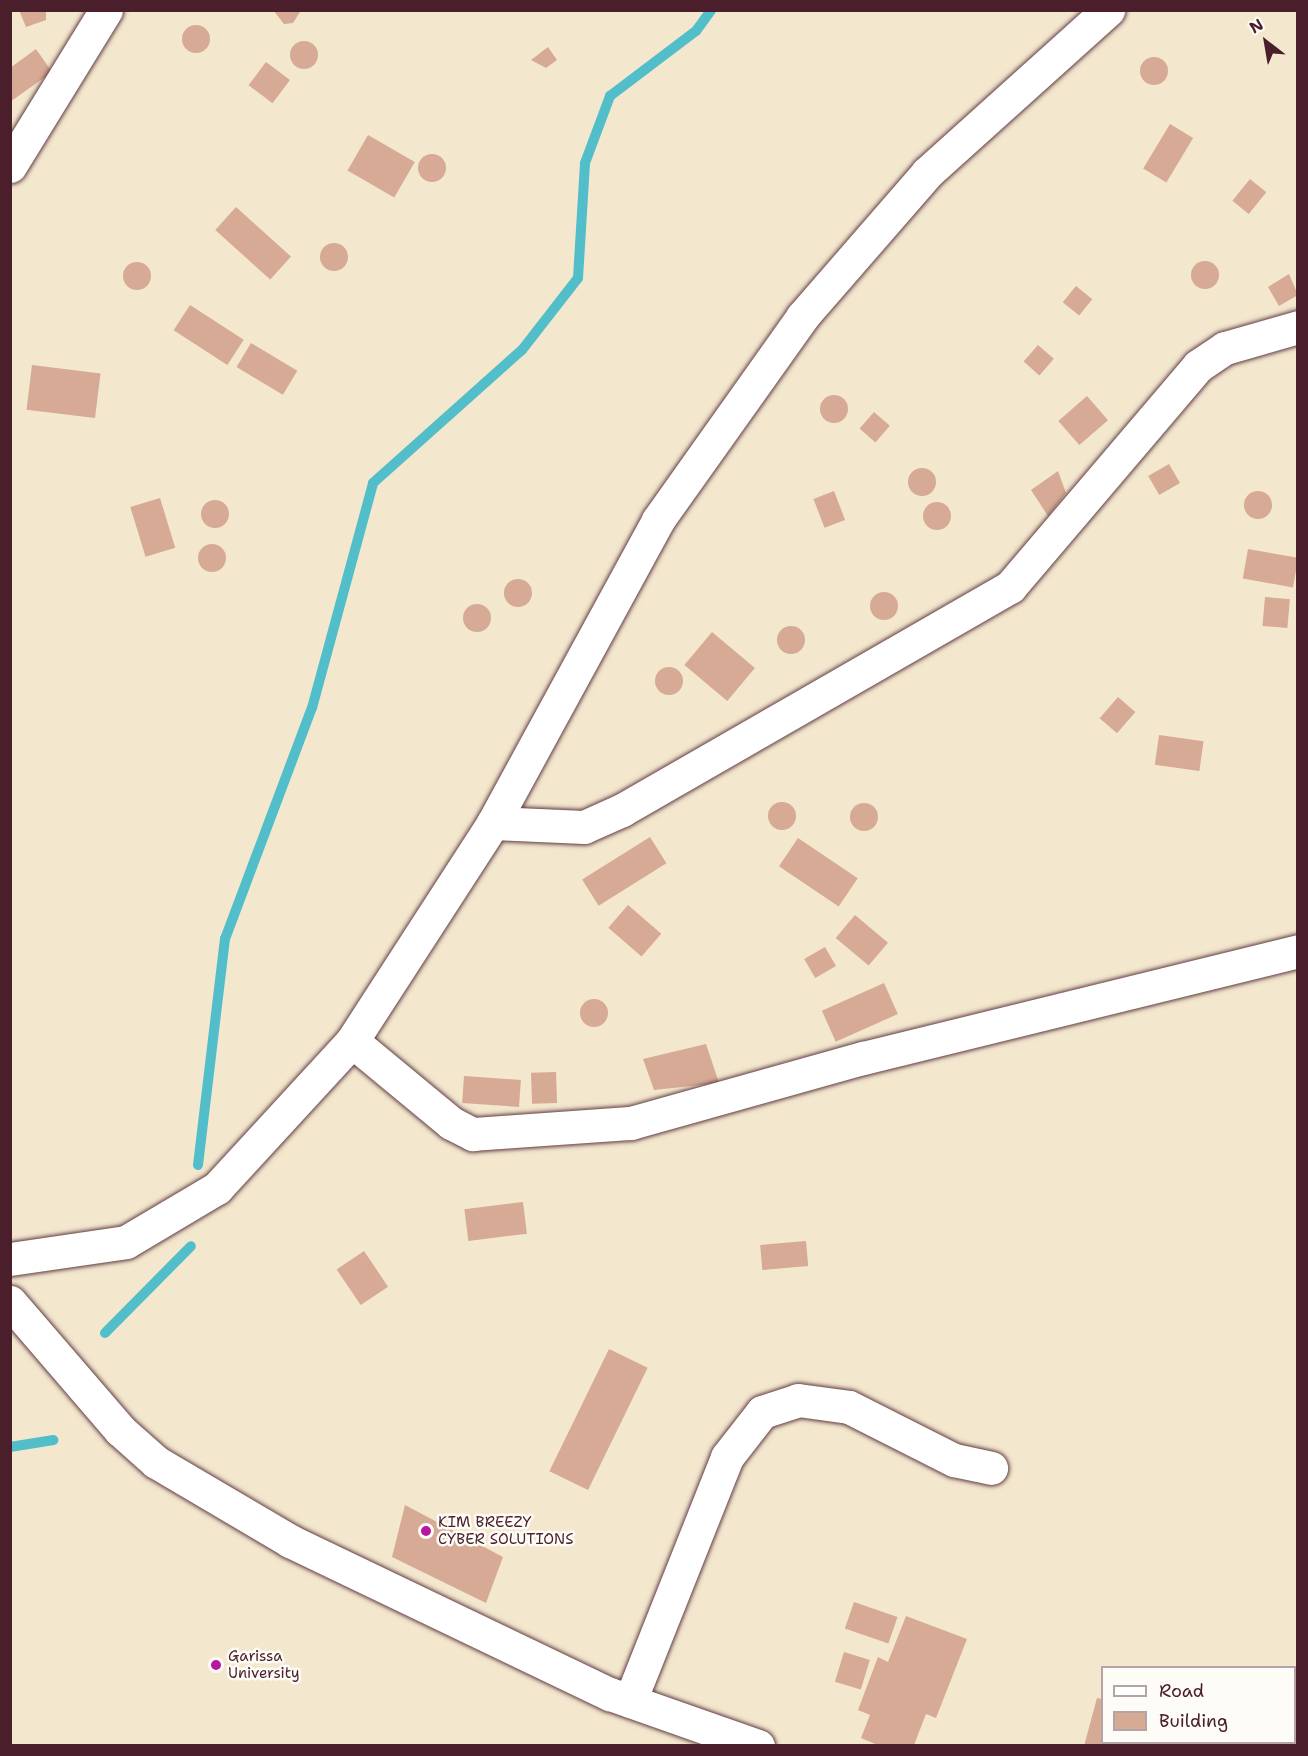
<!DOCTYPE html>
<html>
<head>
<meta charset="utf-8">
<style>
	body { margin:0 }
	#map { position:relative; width:1308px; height:1756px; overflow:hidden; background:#f3e7ce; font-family:"Shantell Sans",sans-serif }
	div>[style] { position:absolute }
	.stream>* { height:10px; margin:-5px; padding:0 5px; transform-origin:5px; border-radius:5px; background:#51beca }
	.building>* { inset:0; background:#d6aa94; transform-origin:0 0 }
	.round { border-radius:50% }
	.roads { filter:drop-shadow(0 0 2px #633d43) drop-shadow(0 0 2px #633d43) }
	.minor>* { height:33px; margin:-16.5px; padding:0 16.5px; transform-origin:16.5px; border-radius:16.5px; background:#fff }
	.dots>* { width:16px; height:16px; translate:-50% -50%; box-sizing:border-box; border:3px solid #fdfcf7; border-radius:50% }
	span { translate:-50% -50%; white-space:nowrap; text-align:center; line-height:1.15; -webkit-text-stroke:5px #fdfcf7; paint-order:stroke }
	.poi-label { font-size:15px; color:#4a1f2b }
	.left { translate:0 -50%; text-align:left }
	.frame { position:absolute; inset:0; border:12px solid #4a1f2b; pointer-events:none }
	.legend { position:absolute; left:1101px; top:1666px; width:195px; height:78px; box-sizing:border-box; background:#fdfcf7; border:2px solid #b5a4a5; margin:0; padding:8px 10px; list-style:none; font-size:18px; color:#4a1f2b }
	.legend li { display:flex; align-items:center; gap:12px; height:30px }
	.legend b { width:30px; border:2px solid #b5a4a5 }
	.north { position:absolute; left:1236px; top:12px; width:60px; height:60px; -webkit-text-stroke:4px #fdfcf7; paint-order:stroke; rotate:329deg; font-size:16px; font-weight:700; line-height:24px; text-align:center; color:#4a1f2b }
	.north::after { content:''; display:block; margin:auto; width:21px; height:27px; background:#4a1f2b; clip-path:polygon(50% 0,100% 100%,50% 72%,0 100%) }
</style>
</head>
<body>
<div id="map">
	<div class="stream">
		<div style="left:198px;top:1165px;width:228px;rotate:-83.2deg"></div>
		<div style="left:225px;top:939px;width:247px;rotate:-69.4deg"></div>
		<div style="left:312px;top:708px;width:233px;rotate:-74.8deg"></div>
		<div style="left:373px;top:483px;width:200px;rotate:-41.8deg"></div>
		<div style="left:522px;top:350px;width:91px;rotate:-52.1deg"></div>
		<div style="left:578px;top:278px;width:115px;rotate:-86.5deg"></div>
		<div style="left:585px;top:163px;width:72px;rotate:-69.5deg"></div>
		<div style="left:610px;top:96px;width:108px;rotate:-37.1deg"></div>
		<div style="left:696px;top:31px;width:26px;rotate:-54deg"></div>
		<div style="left:105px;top:1333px;width:122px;rotate:-45.3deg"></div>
		<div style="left:10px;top:1447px;width:44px;rotate:-9.2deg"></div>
	</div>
	<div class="building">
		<div style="clip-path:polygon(19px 10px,46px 10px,46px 20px,26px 27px)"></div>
		<div style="clip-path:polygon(273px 10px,300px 10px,300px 12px,293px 23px,284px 24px)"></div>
		<div class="round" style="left:182px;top:25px;width:28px;height:28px"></div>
		<div class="round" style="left:290px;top:41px;width:28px;height:28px"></div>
		<div style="clip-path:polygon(548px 47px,557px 60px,546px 68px,531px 60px)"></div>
		<div style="clip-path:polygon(36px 49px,52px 72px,10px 102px,10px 68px)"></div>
		<div class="round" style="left:1140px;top:57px;width:28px;height:28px"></div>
		<div style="left:266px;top:62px;width:30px;height:29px;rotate:37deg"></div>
		<div style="left:1170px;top:124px;width:27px;height:52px;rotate:31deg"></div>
		<div style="left:368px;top:135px;width:54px;height:41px;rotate:30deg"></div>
		<div class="round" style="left:418px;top:154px;width:28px;height:28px"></div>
		<div style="left:1250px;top:179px;width:21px;height:28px;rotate:39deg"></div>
		<div style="left:236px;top:207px;width:74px;height:31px;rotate:42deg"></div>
		<div class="round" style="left:320px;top:243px;width:28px;height:28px"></div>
		<div class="round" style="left:1191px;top:261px;width:28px;height:28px"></div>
		<div class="round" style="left:123px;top:262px;width:28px;height:28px"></div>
		<div style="clip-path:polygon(1289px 274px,1298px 295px,1279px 306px,1268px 287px)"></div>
		<div style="left:1076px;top:286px;width:21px;height:21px;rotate:39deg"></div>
		<div style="left:190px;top:305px;width:64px;height:30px;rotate:33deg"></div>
		<div style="left:251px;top:343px;width:54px;height:28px;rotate:31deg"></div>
		<div style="left:1038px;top:345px;width:21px;height:22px;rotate:41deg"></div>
		<div style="left:32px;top:365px;width:69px;height:45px;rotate:7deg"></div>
		<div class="round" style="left:820px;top:395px;width:28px;height:28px"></div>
		<div style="left:1087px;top:396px;width:32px;height:38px;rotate:49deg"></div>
		<div style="left:874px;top:412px;width:21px;height:22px;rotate:41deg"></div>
		<div style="left:1169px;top:464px;width:22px;height:24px;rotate:60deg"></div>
		<div class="round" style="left:908px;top:468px;width:28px;height:28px"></div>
		<div style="clip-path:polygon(1058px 471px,1066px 493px,1048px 516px,1031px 490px)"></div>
		<div style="left:834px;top:491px;width:31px;height:22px;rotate:69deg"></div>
		<div class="round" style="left:1244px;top:491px;width:28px;height:28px"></div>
		<div style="left:160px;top:498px;width:52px;height:31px;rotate:73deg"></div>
		<div class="round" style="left:201px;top:500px;width:28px;height:28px"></div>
		<div class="round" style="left:923px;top:502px;width:28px;height:28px"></div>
		<div class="round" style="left:198px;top:544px;width:28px;height:28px"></div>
		<div style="left:1248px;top:549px;width:51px;height:30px;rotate:10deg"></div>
		<div class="round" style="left:504px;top:579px;width:28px;height:28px"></div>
		<div class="round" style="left:870px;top:592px;width:28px;height:28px"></div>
		<div style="left:1265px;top:597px;width:25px;height:29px;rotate:5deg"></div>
		<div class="round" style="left:463px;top:604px;width:28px;height:28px"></div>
		<div class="round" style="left:777px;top:626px;width:28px;height:28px"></div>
		<div style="left:712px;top:632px;width:56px;height:43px;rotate:40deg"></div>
		<div class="round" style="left:655px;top:667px;width:28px;height:28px"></div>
		<div style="left:1118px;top:697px;width:23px;height:28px;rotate:41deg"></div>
		<div style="left:1159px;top:735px;width:45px;height:30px;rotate:8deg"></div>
		<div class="round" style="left:768px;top:802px;width:28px;height:28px"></div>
		<div class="round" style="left:850px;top:803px;width:28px;height:28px"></div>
		<div style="left:650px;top:837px;width:31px;height:80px;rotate:58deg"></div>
		<div style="left:798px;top:838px;width:72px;height:34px;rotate:34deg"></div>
		<div style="left:628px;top:905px;width:44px;height:30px;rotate:41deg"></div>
		<div style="left:855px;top:915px;width:43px;height:30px;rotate:40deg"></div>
		<div style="left:825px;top:947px;width:22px;height:24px;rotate:60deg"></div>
		<div style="left:884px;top:983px;width:34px;height:68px;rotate:66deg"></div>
		<div class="round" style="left:580px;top:999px;width:28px;height:28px"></div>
		<div style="clip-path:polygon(706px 1044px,719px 1083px,654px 1090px,643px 1059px)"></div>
		<div style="left:556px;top:1072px;width:31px;height:25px;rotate:88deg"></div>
		<div style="left:464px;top:1076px;width:57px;height:27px;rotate:4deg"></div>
		<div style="left:523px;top:1202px;width:32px;height:59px;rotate:83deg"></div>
		<div style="left:806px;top:1241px;width:25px;height:46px;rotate:85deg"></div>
		<div style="left:364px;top:1251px;width:43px;height:33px;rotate:56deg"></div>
		<div style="left:609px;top:1349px;width:43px;height:136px;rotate:26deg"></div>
		<div style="clip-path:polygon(405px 1505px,503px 1557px,486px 1603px,392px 1557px)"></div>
		<div style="left:854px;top:1602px;width:46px;height:28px;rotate:19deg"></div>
		<div style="clip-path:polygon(906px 1616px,967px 1639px,936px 1718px,926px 1714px,914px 1745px,880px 1746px,861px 1738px,870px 1715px,858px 1710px,878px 1657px,888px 1662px)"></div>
		<div style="left:844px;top:1652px;width:27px;height:31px;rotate:17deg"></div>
		<div style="clip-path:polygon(1097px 1698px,1102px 1699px,1102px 1742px,1130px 1746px,1084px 1746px)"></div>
		<div style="clip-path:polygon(1297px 1720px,1298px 1746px,1290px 1746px,1294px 1742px)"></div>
	</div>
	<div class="roads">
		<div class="minor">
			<div style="left:10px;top:166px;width:183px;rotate:-58.4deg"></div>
			<div style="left:493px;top:823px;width:91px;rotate:2.5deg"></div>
			<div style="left:584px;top:827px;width:42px;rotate:-24.1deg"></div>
			<div style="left:622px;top:810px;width:448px;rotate:-29.9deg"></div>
			<div style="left:1010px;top:587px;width:290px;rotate:-49.6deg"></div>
			<div style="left:1198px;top:366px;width:32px;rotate:-34deg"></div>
			<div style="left:1225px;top:348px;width:76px;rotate:-16deg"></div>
			<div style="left:352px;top:1041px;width:129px;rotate:39.6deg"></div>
			<div style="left:451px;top:1123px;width:25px;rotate:27deg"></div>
			<div style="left:473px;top:1134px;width:158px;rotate:-4deg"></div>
			<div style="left:631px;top:1123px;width:241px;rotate:-15.7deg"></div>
			<div style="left:863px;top:1058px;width:448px;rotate:-13.8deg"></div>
			<div style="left:10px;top:1259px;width:117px;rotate:-8.3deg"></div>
			<div style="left:126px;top:1242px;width:106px;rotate:-30.7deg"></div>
			<div style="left:217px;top:1188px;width:200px;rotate:-47.4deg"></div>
			<div style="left:352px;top:1041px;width:260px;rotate:-57.1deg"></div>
			<div style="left:493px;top:823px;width:345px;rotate:-61.4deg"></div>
			<div style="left:658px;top:520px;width:249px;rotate:-54.6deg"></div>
			<div style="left:802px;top:317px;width:191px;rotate:-49deg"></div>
			<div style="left:927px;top:173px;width:244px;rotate:-42deg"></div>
			<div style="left:10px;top:1302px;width:169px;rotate:49.3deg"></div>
			<div style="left:120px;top:1430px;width:48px;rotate:41.6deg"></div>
			<div style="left:156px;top:1462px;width:156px;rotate:30.5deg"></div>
			<div style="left:290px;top:1541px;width:355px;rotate:25.6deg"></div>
			<div style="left:610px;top:1694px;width:157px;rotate:19.4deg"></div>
			<div style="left:630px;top:1701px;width:263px;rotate:-68.3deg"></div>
			<div style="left:727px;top:1457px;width:57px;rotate:-52.1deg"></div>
			<div style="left:762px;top:1412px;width:38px;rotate:-18deg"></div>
			<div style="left:798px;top:1400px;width:51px;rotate:7.8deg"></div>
			<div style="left:849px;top:1407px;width:118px;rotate:26.8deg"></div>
			<div style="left:954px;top:1460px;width:38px;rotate:12deg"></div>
		</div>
	</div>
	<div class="dots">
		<div style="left:426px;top:1531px;background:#b5179e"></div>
		<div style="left:216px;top:1665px;background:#b5179e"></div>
	</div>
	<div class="poi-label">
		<span class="left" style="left:438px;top:1531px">KIM BREEZY<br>CYBER SOLUTIONS</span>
		<span class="left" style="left:228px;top:1665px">Garissa<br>University</span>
	</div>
	<div class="frame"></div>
	<ul class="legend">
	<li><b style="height:8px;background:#fff"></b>Road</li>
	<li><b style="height:16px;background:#d6aa94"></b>Building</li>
	</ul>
	<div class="north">N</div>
</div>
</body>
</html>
